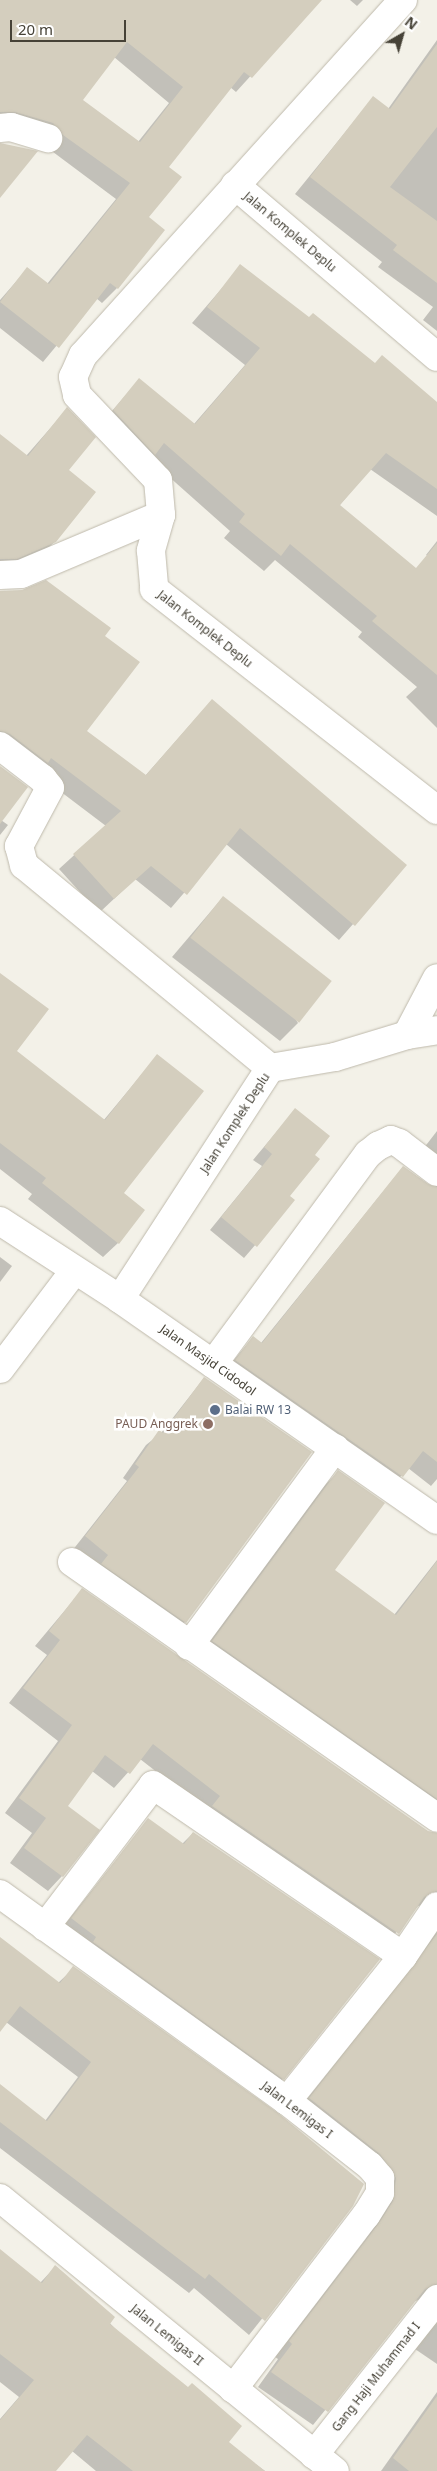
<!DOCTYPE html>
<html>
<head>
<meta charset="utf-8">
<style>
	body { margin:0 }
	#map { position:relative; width:437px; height:2471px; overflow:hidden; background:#f3f1e8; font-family:"Noto Sans",sans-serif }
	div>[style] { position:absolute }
	.shadow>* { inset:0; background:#0003 }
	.building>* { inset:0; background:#d4cebe; transform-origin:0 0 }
	.roads { filter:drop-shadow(0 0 1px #beb9ab) drop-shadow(0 0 1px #beb9ab) }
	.street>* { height:28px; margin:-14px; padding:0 14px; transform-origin:14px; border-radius:14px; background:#fff }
	.dots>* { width:14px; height:14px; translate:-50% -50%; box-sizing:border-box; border:2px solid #fff; border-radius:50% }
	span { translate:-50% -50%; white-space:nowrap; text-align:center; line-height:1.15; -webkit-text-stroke:5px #fff; paint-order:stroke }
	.street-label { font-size:12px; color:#464237 }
	.service-label { font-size:12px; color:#4e5e75 }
	.left { translate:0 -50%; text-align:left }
	.education-label { font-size:12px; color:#785e54 }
	.right { translate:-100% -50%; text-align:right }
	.north { position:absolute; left:377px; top:10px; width:50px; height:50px; -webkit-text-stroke:4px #fff; paint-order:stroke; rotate:38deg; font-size:14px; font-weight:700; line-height:20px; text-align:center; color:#464237 }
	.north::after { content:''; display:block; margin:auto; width:18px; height:22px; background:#464237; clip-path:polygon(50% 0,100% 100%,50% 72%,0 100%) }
	.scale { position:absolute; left:10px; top:20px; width:116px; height:22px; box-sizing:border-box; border:2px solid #464237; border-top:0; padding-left:6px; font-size:15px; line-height:18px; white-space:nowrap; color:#464237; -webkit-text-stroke:4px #fff; paint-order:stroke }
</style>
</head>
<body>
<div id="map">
	<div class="shadow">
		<div style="clip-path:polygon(evenodd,0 0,320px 0,236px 92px,230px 87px,167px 167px,117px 288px,102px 303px,96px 298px,43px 362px,0 328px,0 300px,27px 269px,47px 284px,116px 199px,49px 149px,0 126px,0 0,114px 57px,169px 103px,138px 142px,81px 100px,114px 57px)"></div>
		<div style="clip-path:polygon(350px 0,363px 0,357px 6px)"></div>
		<div style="clip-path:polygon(437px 40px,437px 331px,423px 320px,433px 307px,378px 267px,382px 262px,295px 194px,373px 98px,388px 109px)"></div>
		<div style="clip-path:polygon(241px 266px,308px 319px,437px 409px,437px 516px,370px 469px,339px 506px,437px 589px,437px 728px,406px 697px,417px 687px,358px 637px,362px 632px,275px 560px,264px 571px,224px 538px,230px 531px,149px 459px,98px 427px,139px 380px,194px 424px,245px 365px,192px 323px)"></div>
		<div style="clip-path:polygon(67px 409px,68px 470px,55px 541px,40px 557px,0 573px,0 436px,26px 456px)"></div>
		<div style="clip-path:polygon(437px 541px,437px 562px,426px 555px)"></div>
		<div style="clip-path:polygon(0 592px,104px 636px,85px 731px,145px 776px,212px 700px,405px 865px,339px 940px,226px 844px,171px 908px,135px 879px,99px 913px,59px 869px,106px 826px,36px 773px,0 752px)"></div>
		<div style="clip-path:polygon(0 767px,1px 820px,8px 825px,0 835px)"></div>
		<div style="clip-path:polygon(223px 897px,298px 1023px,280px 1041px,172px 957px)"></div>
		<div style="clip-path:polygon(0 975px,15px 1051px,103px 1121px,157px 1056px,122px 1194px,118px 1243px,103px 1257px,28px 1199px,32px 1194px,0 1169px)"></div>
		<div style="clip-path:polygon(295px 1110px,313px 1156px,289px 1196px,294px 1200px,244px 1258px,210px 1230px,262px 1166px,253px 1160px)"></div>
		<div style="clip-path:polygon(437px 1131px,437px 1479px,431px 1486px,408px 1468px,386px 1493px,220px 1377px,253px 1337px,261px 1343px,403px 1167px,435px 1189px,436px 1182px,413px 1162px)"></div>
		<div style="clip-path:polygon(0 1257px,12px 1266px,0 1282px)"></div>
		<div style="clip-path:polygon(204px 1378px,185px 1622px,172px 1636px,72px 1551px,127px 1481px,123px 1478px,146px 1445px,161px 1433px)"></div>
		<div style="clip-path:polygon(338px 1472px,333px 1570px,394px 1615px,437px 1560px,437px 1831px,198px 1656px,324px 1486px)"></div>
		<div style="clip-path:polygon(82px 1590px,428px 1832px,437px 1833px,437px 1915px,423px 1905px,418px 1906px,383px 1948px,140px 1759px,114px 1788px,92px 1771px,66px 1806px,62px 1876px,48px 1891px,10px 1863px,32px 1833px,5px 1813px,58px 1741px,9px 1703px,47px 1655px,35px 1646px)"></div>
		<div style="clip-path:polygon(148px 1820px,182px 1844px,193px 1833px,283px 2079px,269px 2093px,58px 1933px)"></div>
		<div style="clip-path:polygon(437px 1915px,437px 2314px,423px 2298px,413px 2302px,313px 2425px,258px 2387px,278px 2359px,275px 2357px,365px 2240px,381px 2209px,378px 2184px,295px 2114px,401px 1981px)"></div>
		<div style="clip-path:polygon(0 1939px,58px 1983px,74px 1968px,352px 2205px,249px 2335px,194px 2288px,189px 2293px,0 2148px,0 2086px,45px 2121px,78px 2077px,6px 2022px,0 2030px)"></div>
		<div style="clip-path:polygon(0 2250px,40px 2283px,55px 2267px,227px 2443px,265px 2471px,96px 2471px,72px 2451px,54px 2471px,0 2471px,0 2419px,19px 2397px,0 2382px)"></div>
		<div style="clip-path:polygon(437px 2319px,437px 2364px,415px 2349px)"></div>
		<div style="clip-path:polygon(437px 2392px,437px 2471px,381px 2471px)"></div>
	</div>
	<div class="building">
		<div style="clip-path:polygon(evenodd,0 0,322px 0,252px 78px,244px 72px,169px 167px,182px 177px,149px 217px,165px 230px,118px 289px,110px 283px,59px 348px,0 302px,27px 267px,49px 284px,130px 183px,63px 135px,53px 123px,15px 112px,0 112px,0 0,127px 42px,183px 87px,140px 142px,83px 100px,127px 42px)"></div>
		<div style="clip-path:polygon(437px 44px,437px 127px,390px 187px,437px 221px,437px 283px,393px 250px,397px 245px,310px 177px,373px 96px,390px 109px)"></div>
		<div style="clip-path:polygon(0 143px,38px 151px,0 198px)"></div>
		<div style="clip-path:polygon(240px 264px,309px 317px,313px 313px,375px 363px,382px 355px,437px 402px,437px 489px,386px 453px,340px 505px,416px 568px,437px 543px,437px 675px,372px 621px,377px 616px,290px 544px,281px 556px,239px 522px,245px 514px,164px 443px,155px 455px,113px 410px,139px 378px,195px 424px,260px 348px,207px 307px)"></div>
		<div style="clip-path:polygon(67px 407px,96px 437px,69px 470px,96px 492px,56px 542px,17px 559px,0 559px,0 434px,28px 456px)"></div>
		<div style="clip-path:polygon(46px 580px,111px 628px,105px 636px,140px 662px,87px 731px,146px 775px,212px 699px,407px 865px,355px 926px,240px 828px,187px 895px,151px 866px,114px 899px,73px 854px,121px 811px,51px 758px,48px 763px,10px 734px,0 731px,0 591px,22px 590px)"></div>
		<div style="clip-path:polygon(0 766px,28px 787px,0 824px)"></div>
		<div style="left:223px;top:896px;width:138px;height:53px;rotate:38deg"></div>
		<div style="clip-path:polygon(0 973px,49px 1009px,17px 1051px,105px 1120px,157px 1054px,204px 1091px,124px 1193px,145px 1210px,119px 1244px,42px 1183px,46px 1178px,0 1143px)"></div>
		<div style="clip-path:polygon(295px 1108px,330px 1136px,315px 1155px,320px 1159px,290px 1196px,295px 1200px,257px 1247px,221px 1217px,272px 1154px,264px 1147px)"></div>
		<div style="clip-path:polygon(403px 1166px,428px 1184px,437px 1187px,437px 1462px,423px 1451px,403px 1477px,235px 1360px,253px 1336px,262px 1343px)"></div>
		<div style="clip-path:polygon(204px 1377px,312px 1452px,186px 1623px,101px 1564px,108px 1555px,85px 1536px,139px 1467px,135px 1464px,159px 1430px,163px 1433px)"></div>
		<div style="clip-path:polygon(338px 1470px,385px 1503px,335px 1570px,396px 1615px,437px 1561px,437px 1799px,212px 1641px)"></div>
		<div style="clip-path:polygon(82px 1588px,428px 1831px,437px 1833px,437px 1891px,424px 1897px,399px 1934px,212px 1806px,220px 1796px,153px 1744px,130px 1774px,105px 1755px,68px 1806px,100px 1830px,63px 1877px,24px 1848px,46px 1818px,19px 1798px,72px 1725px,23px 1688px,60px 1640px,49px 1631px)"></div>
		<div style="clip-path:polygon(148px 1818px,184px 1844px,193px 1832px,380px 1959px,284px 2080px,93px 1942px,96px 1937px,71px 1918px)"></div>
		<div style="clip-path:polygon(437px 1934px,437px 2284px,425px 2289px,328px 2412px,271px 2372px,292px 2344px,289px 2341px,379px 2223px,393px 2201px,396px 2178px,380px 2154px,309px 2098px)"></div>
		<div style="clip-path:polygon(0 1937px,60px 1983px,73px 1966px,278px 2113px,364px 2184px,353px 2206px,265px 2321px,209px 2274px,205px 2279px,0 2122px,0 2084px,47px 2121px,91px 2062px,20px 2006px,0 2032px)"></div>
		<div style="clip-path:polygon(0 2249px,42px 2283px,55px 2265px,115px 2317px,110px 2324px,188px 2387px,192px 2383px,242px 2426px,229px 2442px,265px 2471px,133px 2471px,87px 2435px,56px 2471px,0 2471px,0 2420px,34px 2380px,0 2354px)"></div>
		<div style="clip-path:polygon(437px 2396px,437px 2471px,409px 2471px,393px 2458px)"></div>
	</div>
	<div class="roads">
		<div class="street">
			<div style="left:403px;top:0;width:478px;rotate:132deg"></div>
			<div style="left:83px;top:355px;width:24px;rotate:114deg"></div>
			<div style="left:73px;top:377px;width:18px;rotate:77deg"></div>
			<div style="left:77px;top:395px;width:117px;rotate:46.4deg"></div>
			<div style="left:158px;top:480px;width:35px;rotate:85deg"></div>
			<div style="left:161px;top:515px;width:37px;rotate:106deg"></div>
			<div style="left:151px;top:551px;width:38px;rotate:85deg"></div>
			<div style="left:154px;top:589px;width:359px;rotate:38deg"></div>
			<div style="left:0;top:128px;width:11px;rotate:-5deg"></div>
			<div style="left:11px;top:127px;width:39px;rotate:17deg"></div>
			<div style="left:235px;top:185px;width:265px;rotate:40.4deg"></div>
			<div style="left:0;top:575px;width:21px;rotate:-3deg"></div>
			<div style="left:21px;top:574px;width:152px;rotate:-22.9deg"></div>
			<div style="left:0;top:746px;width:54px;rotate:37.5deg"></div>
			<div style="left:43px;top:779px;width:11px;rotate:52deg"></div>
			<div style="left:50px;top:788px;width:66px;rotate:118.1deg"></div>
			<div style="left:19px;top:846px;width:20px;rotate:75deg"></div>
			<div style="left:24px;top:865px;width:319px;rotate:39.5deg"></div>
			<div style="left:407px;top:1035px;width:30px;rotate:-9deg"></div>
			<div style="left:0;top:1221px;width:143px;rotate:33deg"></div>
			<div style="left:120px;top:1299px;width:386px;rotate:34.9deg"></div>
			<div style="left:120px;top:1299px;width:275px;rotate:-57deg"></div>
			<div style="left:270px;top:1068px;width:66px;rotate:-9.6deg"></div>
			<div style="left:335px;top:1057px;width:75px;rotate:-17deg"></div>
			<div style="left:407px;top:1035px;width:64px;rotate:-62.2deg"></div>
			<div style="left:213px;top:1364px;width:261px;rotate:-53.6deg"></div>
			<div style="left:368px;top:1154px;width:13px;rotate:-39deg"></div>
			<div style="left:378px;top:1146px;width:14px;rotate:-25deg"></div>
			<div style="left:391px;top:1140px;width:9px;rotate:21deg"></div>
			<div style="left:399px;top:1143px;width:48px;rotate:37.3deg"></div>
			<div style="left:0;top:1369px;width:123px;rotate:-52.9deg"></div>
			<div style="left:72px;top:1562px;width:446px;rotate:35deg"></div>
			<div style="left:189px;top:1646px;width:246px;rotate:-53.6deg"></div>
			<div style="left:0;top:1894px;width:354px;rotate:35.8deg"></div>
			<div style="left:287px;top:2101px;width:105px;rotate:38.1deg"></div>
			<div style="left:370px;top:2166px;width:16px;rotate:50deg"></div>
			<div style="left:380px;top:2178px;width:15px;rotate:90deg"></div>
			<div style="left:380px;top:2193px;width:26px;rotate:122deg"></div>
			<div style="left:366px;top:2215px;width:219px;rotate:127.4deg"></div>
			<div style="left:45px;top:1927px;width:178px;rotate:-52.7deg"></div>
			<div style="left:153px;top:1785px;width:303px;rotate:34.4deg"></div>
			<div style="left:403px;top:1956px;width:186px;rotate:128.7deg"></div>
			<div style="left:403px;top:1956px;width:60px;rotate:-55.8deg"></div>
			<div style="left:0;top:2198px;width:432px;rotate:39.2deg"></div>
			<div style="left:314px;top:2455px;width:199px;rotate:-51.7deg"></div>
		</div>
	</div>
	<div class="dots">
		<div style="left:215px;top:1410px;background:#5c6f8a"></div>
		<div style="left:208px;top:1424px;background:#8d6e63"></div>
	</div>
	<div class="street-label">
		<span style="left:290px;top:232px;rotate:40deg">Jalan Komplek Deplu</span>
		<span style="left:205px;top:629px;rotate:38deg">Jalan Komplek Deplu</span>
		<span style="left:235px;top:1123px;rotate:-57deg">Jalan Komplek Deplu</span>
		<span style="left:208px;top:1360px;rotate:35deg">Jalan Masjid Cidodol</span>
		<span style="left:297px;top:2110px;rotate:37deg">Jalan Lemigas I</span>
		<span style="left:167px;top:2335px;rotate:39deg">Jalan Lemigas II</span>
		<span style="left:376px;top:2377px;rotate:-52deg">Gang Haji Muhammad I</span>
	</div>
	<div class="service-label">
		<span class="left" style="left:225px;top:1410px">Balai RW 13</span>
	</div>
	<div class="education-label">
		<span class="right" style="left:198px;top:1424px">PAUD Anggrek</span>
	</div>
	<div class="north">N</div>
	<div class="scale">20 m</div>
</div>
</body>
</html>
